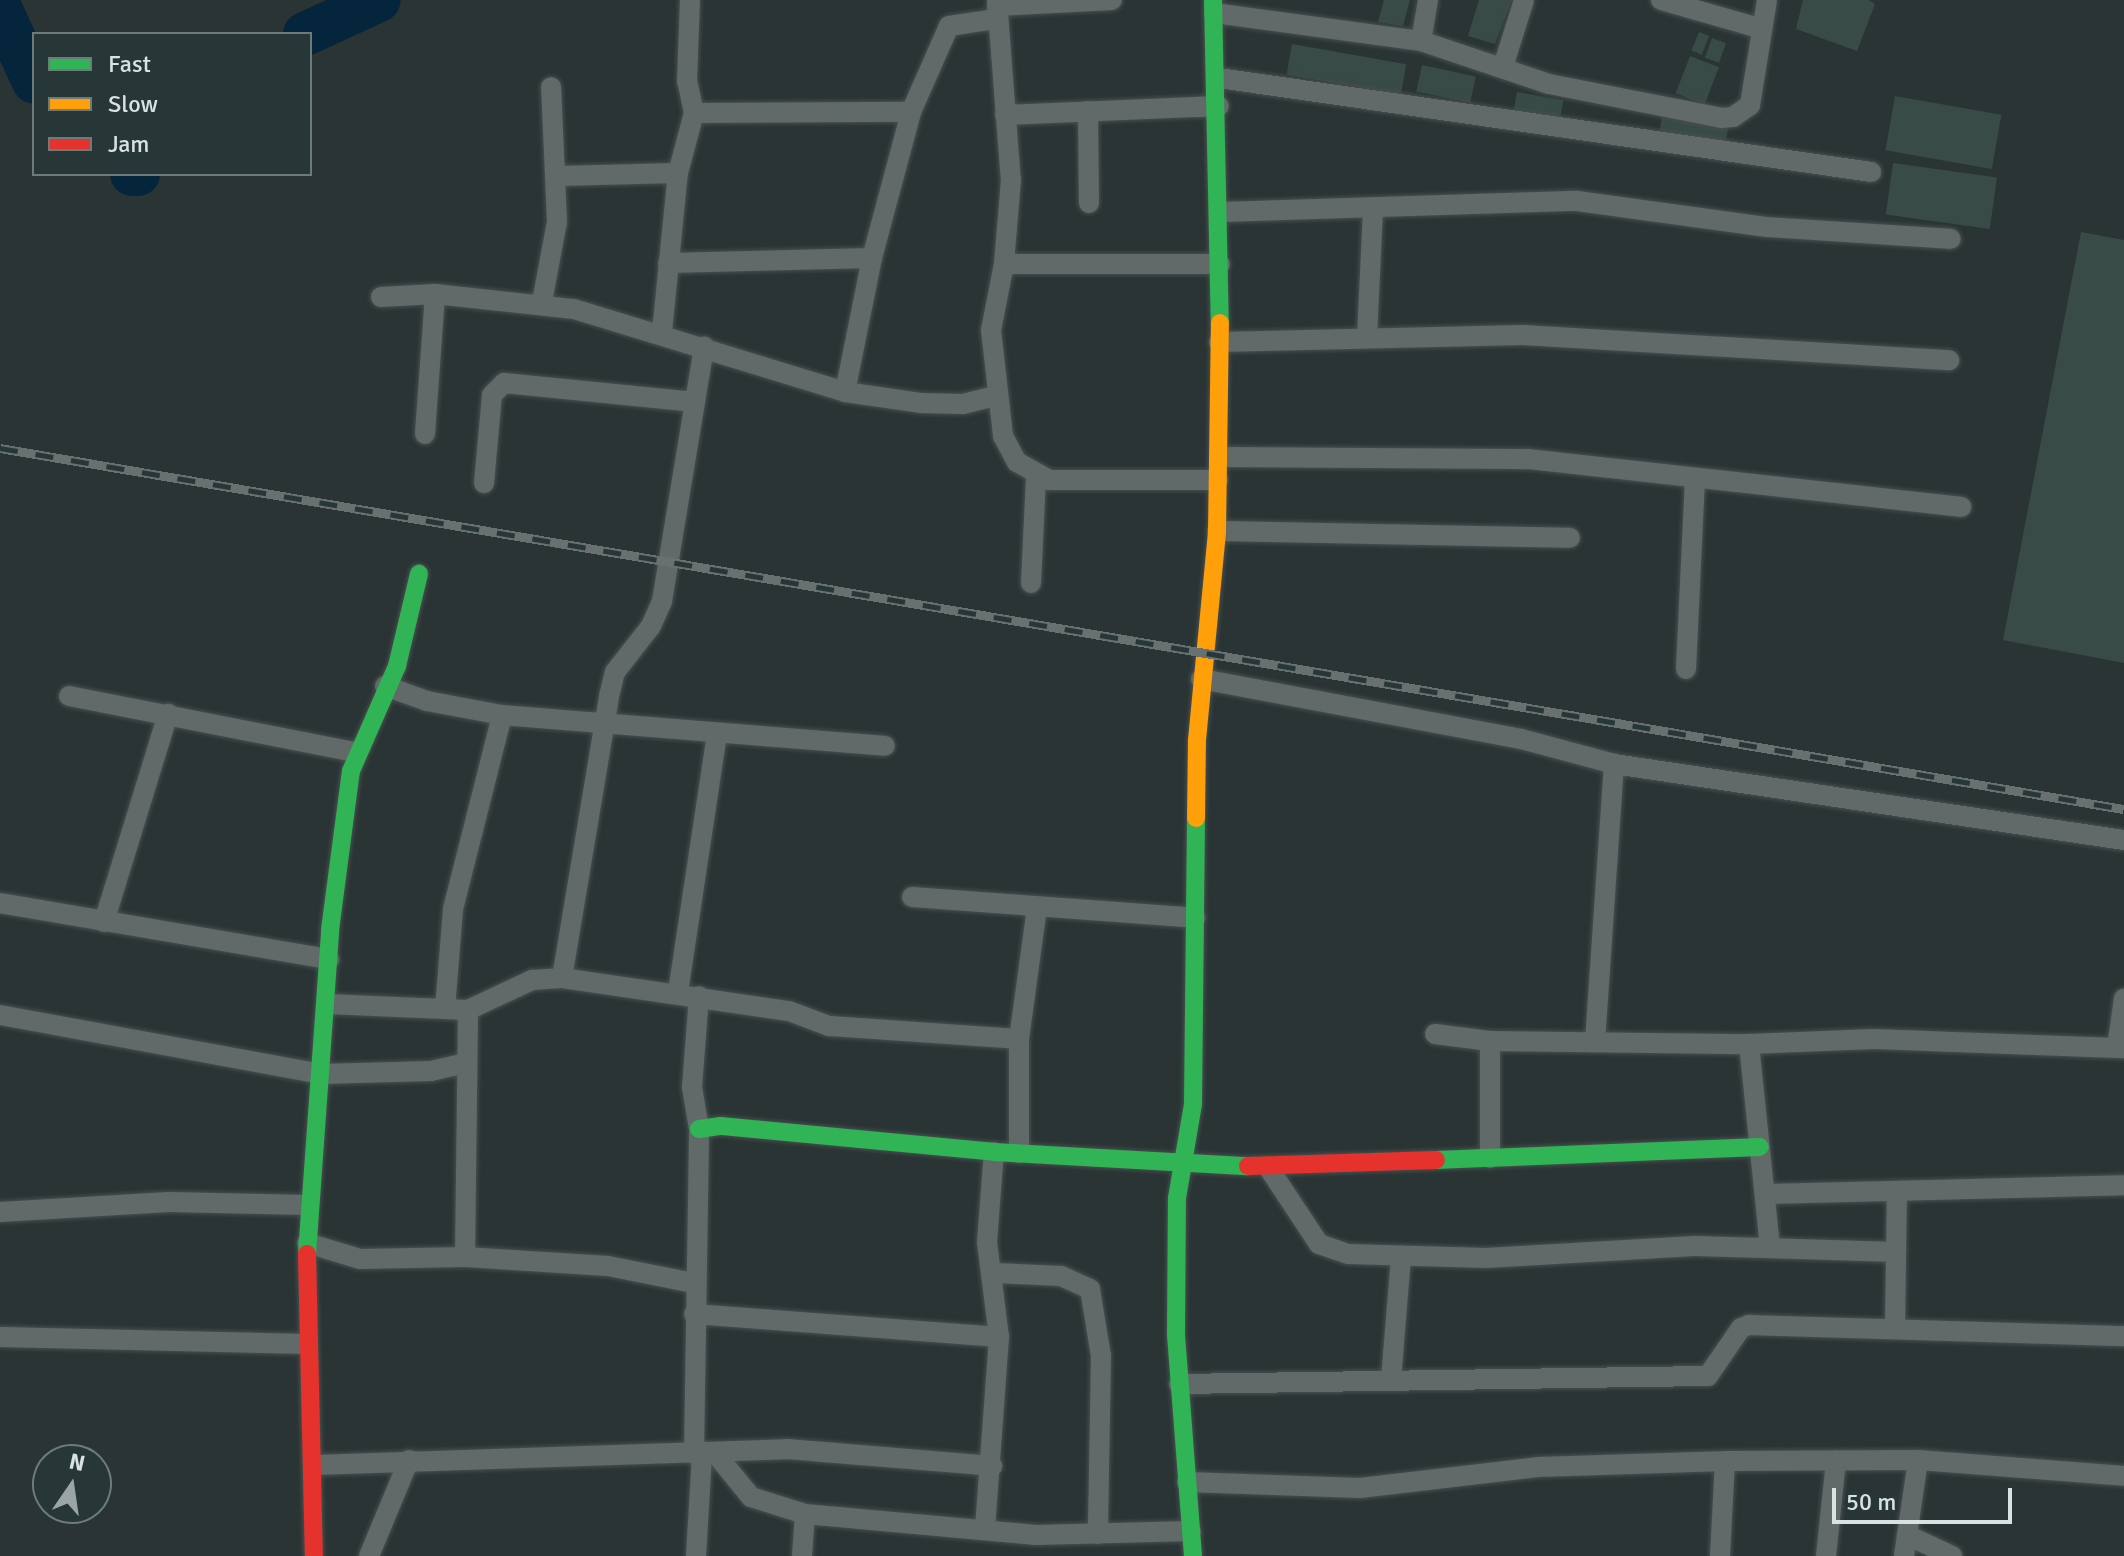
<!DOCTYPE html>
<html>
<head>
<meta charset="utf-8">
<style>
	body { margin:0 }
	#map { position:relative; width:2124px; height:1556px; overflow:hidden; background:#2a3434; font-family:Signika,sans-serif }
	div>[style] { position:absolute }
	.river>* { height:44px; margin:-22px; padding:0 22px; transform-origin:22px; border-radius:22px; background:#04253c }
	.building>* { inset:0; background:#384b47; transform-origin:0 0 }
	.roads { filter:drop-shadow(0 0 2px #474f4f) drop-shadow(0 0 2px #474f4f) }
	.street>* { height:20px; margin:-10px; padding:0 10px; transform-origin:10px; border-radius:10px; background:#626969 }
	.fast>* { height:18px; margin:-9px; padding:0 9px; transform-origin:9px; border-radius:9px; background:#30b455 }
	.slow>* { height:18px; margin:-9px; padding:0 9px; transform-origin:9px; border-radius:9px; background:#ff9f0a }
	.jam>* { height:18px; margin:-9px; padding:0 9px; transform-origin:9px; border-radius:9px; background:#e5322d }
	.rail>* { height:9px; margin-top:-4.5px; transform-origin:0; background:repeating-linear-gradient(90deg,#273737 0 18px,#697070 0 36px); box-sizing:border-box; border-block:2px solid #697070 }
	span { translate:-50% -50%; white-space:nowrap; text-align:center; line-height:1.15; -webkit-text-stroke:8px #273737; paint-order:stroke }
	.legend { position:absolute; left:32px; top:32px; width:280px; height:144px; box-sizing:border-box; background:#273737; border:2px solid #6e7b7b; margin:0; padding:10px 14px; list-style:none; font-size:24px; color:#d8e2e2 }
	.legend li { display:flex; align-items:center; gap:16px; height:40px }
	.legend b { width:40px; border:2px solid #6e7b7b }
	.north { position:absolute; left:32px; top:1444px; width:80px; height:80px; box-sizing:border-box; background:#273737; border:2px solid #6e7b7b; border-radius:50%; rotate:13deg; font-size:22px; font-weight:700; line-height:32px; text-align:center; color:#d8e2e2 }
	.north::after { content:''; display:block; margin:auto; width:28px; height:36px; background:#9ba5a5; clip-path:polygon(50% 0,100% 100%,50% 72%,0 100%) }
	.scale { position:absolute; left:1832px; top:1488px; width:180px; height:36px; box-sizing:border-box; border:4px solid #d8e2e2; border-top:0; padding-left:10px; font-size:24px; line-height:28px; white-space:nowrap; color:#d8e2e2; -webkit-text-stroke:6px #273737; paint-order:stroke }
</style>
</head>
<body>
<div id="map">
	<div class="river">
		<div style="left:0;top:8px;width:81px;rotate:65.3deg"></div>
		<div style="left:305px;top:34px;width:81px;rotate:-24.7deg"></div>
		<div style="left:132px;top:174px;width:6px"></div>
	</div>
	<div class="building">
		<div style="clip-path:polygon(1384px 0,1410px 0,1403px 26px,1378px 22px)"></div>
		<div style="clip-path:polygon(1479px 0,1512px 0,1495px 44px,1468px 36px)"></div>
		<div style="clip-path:polygon(1803px 0,1869px 0,1875px 4px,1857px 51px,1796px 29px)"></div>
		<div style="left:1699px;top:32px;width:11px;height:20px;rotate:22deg"></div>
		<div style="left:1712px;top:38px;width:15px;height:21px;rotate:20deg"></div>
		<div style="left:1292px;top:44px;width:116px;height:31px;rotate:10deg"></div>
		<div style="left:1690px;top:56px;width:31px;height:40px;rotate:21deg"></div>
		<div style="left:1422px;top:65px;width:55px;height:27px;rotate:12deg"></div>
		<div style="left:1517px;top:92px;width:47px;height:20px;rotate:10deg"></div>
		<div style="left:1895px;top:96px;width:108px;height:55px;rotate:10deg"></div>
		<div style="left:1662px;top:117px;width:67px;height:17px;rotate:10deg"></div>
		<div style="left:1893px;top:163px;width:105px;height:52px;rotate:8deg"></div>
		<div style="clip-path:polygon(2081px 232px,2124px 240px,2124px 663px,2003px 640px)"></div>
	</div>
	<div class="roads">
		<div class="street">
			<div style="left:997px;top:0;width:181px;rotate:85.6deg"></div>
			<div style="left:1011px;top:180px;width:84px;rotate:94.8deg"></div>
			<div style="left:1004px;top:264px;width:67px;rotate:101.1deg"></div>
			<div style="left:991px;top:330px;width:107px;rotate:83.5deg"></div>
			<div style="left:1003px;top:436px;width:30px;rotate:62deg"></div>
			<div style="left:1017px;top:462px;width:37px;rotate:29deg"></div>
			<div style="left:1049px;top:480px;width:169px"></div>
			<div style="left:1661px;top:0;width:105px;rotate:16deg"></div>
			<div style="left:997px;top:6px;width:115px;rotate:-3deg"></div>
			<div style="left:1214px;top:13px;width:209px;rotate:7.7deg"></div>
			<div style="left:1421px;top:41px;width:135px;rotate:18.6deg"></div>
			<div style="left:1549px;top:84px;width:176px;rotate:11.1deg"></div>
			<div style="left:1722px;top:118px;width:11px;rotate:-5deg"></div>
			<div style="left:1733px;top:117px;width:21px;rotate:-35deg"></div>
			<div style="left:1750px;top:105px;width:106px;rotate:-80.8deg"></div>
			<div style="left:1421px;top:41px;width:42px;rotate:-80.3deg"></div>
			<div style="left:1503px;top:67px;width:70px;rotate:-72.6deg"></div>
			<div style="left:1219px;top:78px;width:659px;rotate:8.2deg"></div>
			<div style="left:1088px;top:111px;width:92px;rotate:89.4deg"></div>
			<div style="left:694px;top:113px;width:217px;rotate:-0.3deg"></div>
			<div style="left:1005px;top:115px;width:214px;rotate:-2.4deg"></div>
			<div style="left:558px;top:176px;width:120px;rotate:-1.4deg"></div>
			<div style="left:1221px;top:212px;width:356px;rotate:-1.8deg"></div>
			<div style="left:1577px;top:201px;width:192px;rotate:7.8deg"></div>
			<div style="left:1767px;top:227px;width:184px;rotate:3.7deg"></div>
			<div style="left:668px;top:263px;width:204px;rotate:-1.4deg"></div>
			<div style="left:1004px;top:264px;width:216px"></div>
			<div style="left:381px;top:297px;width:54px;rotate:-3.2deg"></div>
			<div style="left:435px;top:294px;width:140px;rotate:6.2deg"></div>
			<div style="left:574px;top:309px;width:283px;rotate:17deg"></div>
			<div style="left:845px;top:392px;width:76px;rotate:8.3deg"></div>
			<div style="left:920px;top:403px;width:43px;rotate:1.3deg"></div>
			<div style="left:963px;top:404px;width:33px;rotate:-14deg"></div>
			<div style="left:542px;top:302px;width:81px;rotate:-79.4deg"></div>
			<div style="left:557px;top:222px;width:135px;rotate:-92.5deg"></div>
			<div style="left:662px;top:332px;width:160px;rotate:-84.3deg"></div>
			<div style="left:678px;top:173px;width:62px;rotate:-75.1deg"></div>
			<div style="left:694px;top:113px;width:33px;rotate:-102deg"></div>
			<div style="left:687px;top:81px;width:81px;rotate:-87.9deg"></div>
			<div style="left:1367px;top:337px;width:127px;rotate:-87.3deg"></div>
			<div style="left:1219px;top:342px;width:304px;rotate:-1.3deg"></div>
			<div style="left:1523px;top:335px;width:427px;rotate:3.4deg"></div>
			<div style="left:845px;top:392px;width:137px;rotate:-78.6deg"></div>
			<div style="left:872px;top:258px;width:151px;rotate:-75deg"></div>
			<div style="left:911px;top:112px;width:94px;rotate:-66.2deg"></div>
			<div style="left:949px;top:26px;width:48px;rotate:-8.5deg"></div>
			<div style="left:425px;top:434px;width:140px;rotate:-85.9deg"></div>
			<div style="left:1219px;top:457px;width:309px;rotate:0.4deg"></div>
			<div style="left:1528px;top:459px;width:436px;rotate:6.3deg"></div>
			<div style="left:484px;top:483px;width:88px;rotate:-84.8deg"></div>
			<div style="left:492px;top:395px;width:17px;rotate:-45deg"></div>
			<div style="left:504px;top:383px;width:192px;rotate:5.7deg"></div>
			<div style="left:1217px;top:531px;width:353px;rotate:1.1deg"></div>
			<div style="left:1031px;top:583px;width:107px;rotate:-87.3deg"></div>
			<div style="left:1686px;top:669px;width:188px;rotate:-87.3deg"></div>
			<div style="left:1201px;top:679px;width:326px;rotate:10.6deg"></div>
			<div style="left:1521px;top:739px;width:96px;rotate:15deg"></div>
			<div style="left:1614px;top:764px;width:516px;rotate:8.48deg"></div>
			<div style="left:385px;top:686px;width:45px;rotate:19.7deg"></div>
			<div style="left:427px;top:701px;width:76px;rotate:10.6deg"></div>
			<div style="left:502px;top:715px;width:384px;rotate:4.6deg"></div>
			<div style="left:69px;top:696px;width:291px;rotate:11.1deg"></div>
			<div style="left:912px;top:897px;width:284px;rotate:4.2deg"></div>
			<div style="left:0;top:903px;width:334px;rotate:9.7deg"></div>
			<div style="left:104px;top:922px;width:218px;rotate:-72.9deg"></div>
			<div style="left:562px;top:978px;width:286px;rotate:-80.5deg"></div>
			<div style="left:609px;top:696px;width:25px;rotate:-76deg"></div>
			<div style="left:615px;top:672px;width:58px;rotate:-52deg"></div>
			<div style="left:651px;top:626px;width:27px;rotate:-66deg"></div>
			<div style="left:662px;top:601px;width:258px;rotate:-80.6deg"></div>
			<div style="left:678px;top:992px;width:262px;rotate:-81.4deg"></div>
			<div style="left:327px;top:1004px;width:141px;rotate:2.4deg"></div>
			<div style="left:468px;top:1010px;width:71px;rotate:-25.1deg"></div>
			<div style="left:532px;top:980px;width:30px;rotate:-4deg"></div>
			<div style="left:562px;top:978px;width:229px;rotate:8.3deg"></div>
			<div style="left:789px;top:1011px;width:43px;rotate:20.6deg"></div>
			<div style="left:829px;top:1026px;width:190px;rotate:3.9deg"></div>
			<div style="left:445px;top:1009px;width:100px;rotate:-85.4deg"></div>
			<div style="left:453px;top:909px;width:200px;rotate:-75.8deg"></div>
			<div style="left:0;top:1015px;width:326px;rotate:10.4deg"></div>
			<div style="left:321px;top:1074px;width:110px;rotate:-1.6deg"></div>
			<div style="left:431px;top:1071px;width:37px;rotate:-13deg"></div>
			<div style="left:1435px;top:1034px;width:55px;rotate:7.3deg"></div>
			<div style="left:1490px;top:1041px;width:259px;rotate:0.7deg"></div>
			<div style="left:1749px;top:1044px;width:125px;rotate:-2.3deg"></div>
			<div style="left:1874px;top:1039px;width:250px;rotate:2.1deg"></div>
			<div style="left:1595px;top:1042px;width:279px;rotate:-86.1deg"></div>
			<div style="left:1749px;top:1044px;width:205px;rotate:84.1deg"></div>
			<div style="left:2117px;top:1048px;width:50px;rotate:-82deg"></div>
			<div style="left:1019px;top:1153px;width:114px;rotate:-90deg"></div>
			<div style="left:1019px;top:1039px;width:132px;rotate:-82.2deg"></div>
			<div style="left:1490px;top:1158px;width:117px;rotate:-90deg"></div>
			<div style="left:1268px;top:1167px;width:92px;rotate:56.5deg"></div>
			<div style="left:1319px;top:1244px;width:31px;rotate:19deg"></div>
			<div style="left:1348px;top:1254px;width:138px;rotate:1.7deg"></div>
			<div style="left:1486px;top:1258px;width:209px;rotate:-3.3deg"></div>
			<div style="left:1695px;top:1246px;width:201px;rotate:1.7deg"></div>
			<div style="left:1767px;top:1194px;width:357px;rotate:-1.4deg"></div>
			<div style="left:0;top:1212px;width:169px;rotate:-3.4deg"></div>
			<div style="left:169px;top:1202px;width:139px;rotate:1.2deg"></div>
			<div style="left:307px;top:1243px;width:55px;rotate:16.8deg"></div>
			<div style="left:360px;top:1259px;width:105px;rotate:-1.1deg"></div>
			<div style="left:465px;top:1257px;width:143px;rotate:3.6deg"></div>
			<div style="left:608px;top:1266px;width:88px;rotate:11.2deg"></div>
			<div style="left:465px;top:1257px;width:247px;rotate:-89.3deg"></div>
			<div style="left:995px;top:1273px;width:66px;rotate:2.6deg"></div>
			<div style="left:1061px;top:1276px;width:32px;rotate:24deg"></div>
			<div style="left:1090px;top:1289px;width:68px;rotate:80.7deg"></div>
			<div style="left:1101px;top:1356px;width:178px;rotate:91deg"></div>
			<div style="left:694px;top:1314px;width:306px;rotate:4.3deg"></div>
			<div style="left:1895px;top:1328px;width:136px;rotate:-89.2deg"></div>
			<div style="left:0;top:1337px;width:308px;rotate:1.3deg"></div>
			<div style="left:1391px;top:1379px;width:122px;rotate:-85.3deg"></div>
			<div style="left:1179px;top:1384px;width:529px;rotate:-0.87deg"></div>
			<div style="left:1708px;top:1376px;width:58px;rotate:-55.5deg"></div>
			<div style="left:1741px;top:1328px;width:9px;rotate:-21deg"></div>
			<div style="left:1749px;top:1325px;width:375px;rotate:1.7deg"></div>
			<div style="left:715px;top:1453px;width:57px;rotate:50.7deg"></div>
			<div style="left:751px;top:1497px;width:57px;rotate:17.5deg"></div>
			<div style="left:805px;top:1514px;width:232px;rotate:5.2deg"></div>
			<div style="left:1036px;top:1535px;width:155px;rotate:-1.5deg"></div>
			<div style="left:694px;top:1454px;width:325px;rotate:-89.1deg"></div>
			<div style="left:699px;top:1129px;width:43px;rotate:-99.5deg"></div>
			<div style="left:692px;top:1087px;width:91px;rotate:-85.6deg"></div>
			<div style="left:314px;top:1465px;width:473px;rotate:-1.9deg"></div>
			<div style="left:787px;top:1449px;width:206px;rotate:4.7deg"></div>
			<div style="left:1187px;top:1482px;width:173px;rotate:2deg"></div>
			<div style="left:1360px;top:1488px;width:179px;rotate:-6.7deg"></div>
			<div style="left:1538px;top:1467px;width:187px;rotate:-1.8deg"></div>
			<div style="left:1725px;top:1461px;width:193px;rotate:-0.3deg"></div>
			<div style="left:1918px;top:1460px;width:207px;rotate:4.4deg"></div>
			<div style="left:985px;top:1528px;width:192px;rotate:-85.8deg"></div>
			<div style="left:999px;top:1337px;width:96px;rotate:-97.2deg"></div>
			<div style="left:987px;top:1242px;width:90px;rotate:-85.6deg"></div>
			<div style="left:1907px;top:1535px;width:50px;rotate:25deg"></div>
			<div style="left:369px;top:1556px;width:104px;rotate:-67.4deg"></div>
			<div style="left:696px;top:1556px;width:102px;rotate:-86.6deg"></div>
			<div style="left:802px;top:1556px;width:42px;rotate:-85.9deg"></div>
			<div style="left:1720px;top:1556px;width:95px;rotate:-87deg"></div>
			<div style="left:1826px;top:1556px;width:96px;rotate:-84deg"></div>
			<div style="left:1904px;top:1556px;width:97px;rotate:-81.7deg"></div>
		</div>
		<div class="fast">
			<div style="left:1213px;top:0;width:323px;rotate:88.8deg"></div>
			<div style="left:699px;top:1129px;width:22px;rotate:-8deg"></div>
			<div style="left:721px;top:1126px;width:274px;rotate:5.4deg"></div>
			<div style="left:994px;top:1152px;width:254px;rotate:3.2deg"></div>
			<div style="left:1436px;top:1160px;width:324px;rotate:-2.3deg"></div>
			<div style="left:307px;top:1254px;width:325px;rotate:-85.9deg"></div>
			<div style="left:330px;top:930px;width:160px;rotate:-82.5deg"></div>
			<div style="left:351px;top:771px;width:115px;rotate:-66.3deg"></div>
			<div style="left:397px;top:666px;width:95px;rotate:-76.6deg"></div>
			<div style="left:1193px;top:1556px;width:223px;rotate:-94.4deg"></div>
			<div style="left:1176px;top:1334px;width:136px;rotate:-89.6deg"></div>
			<div style="left:1177px;top:1198px;width:95px;rotate:-80.3deg"></div>
			<div style="left:1193px;top:1104px;width:286px;rotate:-89.4deg"></div>
		</div>
		<div class="slow">
			<div style="left:1196px;top:818px;width:78px;rotate:-89.3deg"></div>
			<div style="left:1197px;top:740px;width:210px;rotate:-84.5deg"></div>
			<div style="left:1217px;top:531px;width:208px;rotate:-89.2deg"></div>
		</div>
		<div class="jam">
			<div style="left:1248px;top:1166px;width:188px;rotate:-1.8deg"></div>
			<div style="left:307px;top:1254px;width:302px;rotate:88.7deg"></div>
		</div>
	</div>
	<div class="rail">
		<div style="left:0;top:448px;width:2154px;rotate:9.65deg"></div>
	</div>
	<ul class="legend">
	<li><b style="height:10px;background:#30b455"></b>Fast</li>
	<li><b style="height:10px;background:#ff9f0a"></b>Slow</li>
	<li><b style="height:10px;background:#e5322d"></b>Jam</li>
	</ul>
	<div class="north">N</div>
	<div class="scale">50 m</div>
</div>
</body>
</html>
